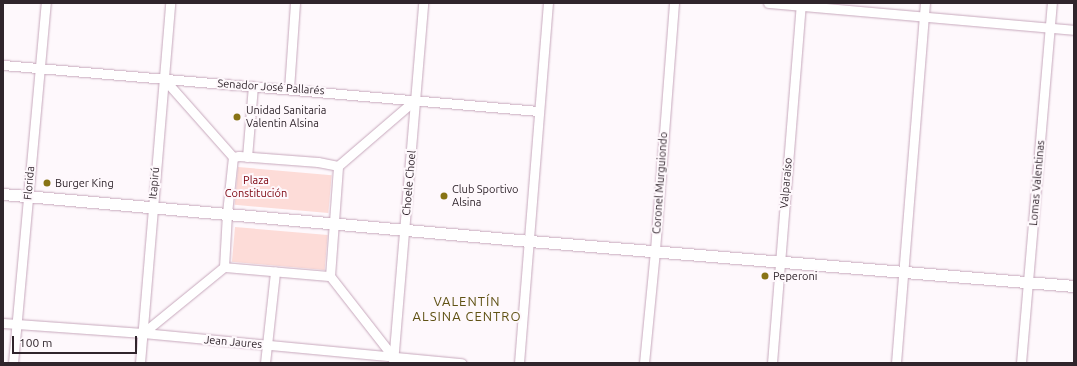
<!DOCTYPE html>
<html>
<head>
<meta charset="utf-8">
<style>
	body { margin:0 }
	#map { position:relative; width:1077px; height:366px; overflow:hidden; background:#fef8fc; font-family:Ubuntu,sans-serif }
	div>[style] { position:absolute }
	.green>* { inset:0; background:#fddcd8; transform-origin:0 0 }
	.roads { filter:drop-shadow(0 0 1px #c7a8bc) drop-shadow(0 0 1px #c7a8bc) }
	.minor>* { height:9px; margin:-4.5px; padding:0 4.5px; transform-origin:4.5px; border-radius:4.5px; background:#fff }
	.tertiary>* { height:11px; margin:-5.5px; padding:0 5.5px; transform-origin:5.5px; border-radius:5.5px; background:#fff }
	.dots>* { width:11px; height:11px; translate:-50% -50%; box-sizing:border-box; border:2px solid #fef8fc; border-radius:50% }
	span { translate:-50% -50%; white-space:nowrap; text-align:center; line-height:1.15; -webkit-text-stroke:4px #fef8fc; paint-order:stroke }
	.street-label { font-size:11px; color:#30252c }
	.poi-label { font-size:11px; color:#30252c }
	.left { translate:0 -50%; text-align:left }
	.park-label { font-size:11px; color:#7b000c }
	.quarter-label { font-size:13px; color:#605215; letter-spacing:1px }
	.frame { position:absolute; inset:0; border:4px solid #30252c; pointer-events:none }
	.scale { position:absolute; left:12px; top:336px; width:125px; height:18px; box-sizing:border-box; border:2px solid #30252c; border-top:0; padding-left:5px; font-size:12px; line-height:14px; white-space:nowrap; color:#30252c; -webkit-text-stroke:3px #fef8fc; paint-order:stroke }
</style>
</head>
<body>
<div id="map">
	<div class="green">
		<div style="left:238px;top:167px;width:94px;height:38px;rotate:5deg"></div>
		<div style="left:235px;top:227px;width:93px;height:35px;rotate:5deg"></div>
	</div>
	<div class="roads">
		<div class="minor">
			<div style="left:768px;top:3px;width:307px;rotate:5deg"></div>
			<div style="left:3px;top:65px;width:538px;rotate:4.91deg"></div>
			<div style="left:164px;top:79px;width:104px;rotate:48.5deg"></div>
			<div style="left:289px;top:89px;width:86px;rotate:-86deg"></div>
			<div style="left:233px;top:157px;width:6px;rotate:-9deg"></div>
			<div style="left:239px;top:156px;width:79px;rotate:4.3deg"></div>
			<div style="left:318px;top:162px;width:20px;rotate:11deg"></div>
			<div style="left:247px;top:157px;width:71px;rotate:-85.2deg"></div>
			<div style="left:338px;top:166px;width:103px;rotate:-40.7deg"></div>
			<div style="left:224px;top:267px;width:54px;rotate:-86.8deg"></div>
			<div style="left:227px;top:213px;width:56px;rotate:-83.9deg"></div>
			<div style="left:224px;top:267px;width:106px;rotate:4.9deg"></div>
			<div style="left:330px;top:276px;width:110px;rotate:-85.8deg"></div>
			<div style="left:330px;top:276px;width:104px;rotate:52deg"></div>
			<div style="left:3px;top:323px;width:140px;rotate:4.1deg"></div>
			<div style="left:143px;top:333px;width:320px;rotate:5.4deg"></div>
			<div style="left:143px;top:333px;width:104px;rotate:-39.2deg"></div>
			<div style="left:13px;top:363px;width:362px;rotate:-84.8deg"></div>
			<div style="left:140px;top:363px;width:361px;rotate:-85.2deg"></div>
			<div style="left:265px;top:363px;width:92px;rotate:-83.7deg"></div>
			<div style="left:393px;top:363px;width:361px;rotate:-85.2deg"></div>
			<div style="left:519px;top:363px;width:361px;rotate:-85.4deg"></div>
			<div style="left:644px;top:363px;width:114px;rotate:-84.4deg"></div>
			<div style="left:655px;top:250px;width:248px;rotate:-85.6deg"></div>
			<div style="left:772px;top:363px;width:361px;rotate:-85.4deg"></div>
			<div style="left:896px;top:363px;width:361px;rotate:-85.4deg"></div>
			<div style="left:1021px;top:363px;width:361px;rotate:-85.1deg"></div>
		</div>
		<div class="tertiary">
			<div style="left:3px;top:194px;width:529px;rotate:5.1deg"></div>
			<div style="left:530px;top:241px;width:546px;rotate:4.73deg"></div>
		</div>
	</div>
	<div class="dots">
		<div style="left:237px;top:117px;background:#887315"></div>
		<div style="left:47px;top:183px;background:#887315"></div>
		<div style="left:444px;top:196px;background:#887315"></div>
		<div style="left:765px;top:276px;background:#887315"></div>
	</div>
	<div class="street-label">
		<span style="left:271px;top:87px;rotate:4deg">Senador José Pallarés</span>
		<span style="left:29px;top:183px;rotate:-85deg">Florida</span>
		<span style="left:154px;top:183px;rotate:-85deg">Itapirú</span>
		<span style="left:409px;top:183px;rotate:-85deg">Choele Choel</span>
		<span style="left:660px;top:183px;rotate:-86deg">Coronel Murguiondo</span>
		<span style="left:786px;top:183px;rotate:-85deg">Valparaíso</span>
		<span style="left:1037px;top:183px;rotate:-85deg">Lomas Valentinas</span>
		<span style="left:233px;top:342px;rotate:5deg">Jean Jaures</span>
	</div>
	<div class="poi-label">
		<span class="left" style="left:246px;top:117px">Unidad Sanitaria<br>Valentin Alsina</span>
		<span class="left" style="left:55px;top:183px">Burger King</span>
		<span class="left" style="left:452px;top:196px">Club Sportivo<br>Alsina</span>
		<span class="left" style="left:773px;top:276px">Peperoni</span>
	</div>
	<div class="park-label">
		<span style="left:256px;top:187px">Plaza<br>Constitución</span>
	</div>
	<div class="quarter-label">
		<span style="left:467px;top:309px">VALENTÍN<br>ALSINA CENTRO</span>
	</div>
	<div class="frame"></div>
	<div class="scale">100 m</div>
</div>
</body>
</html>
